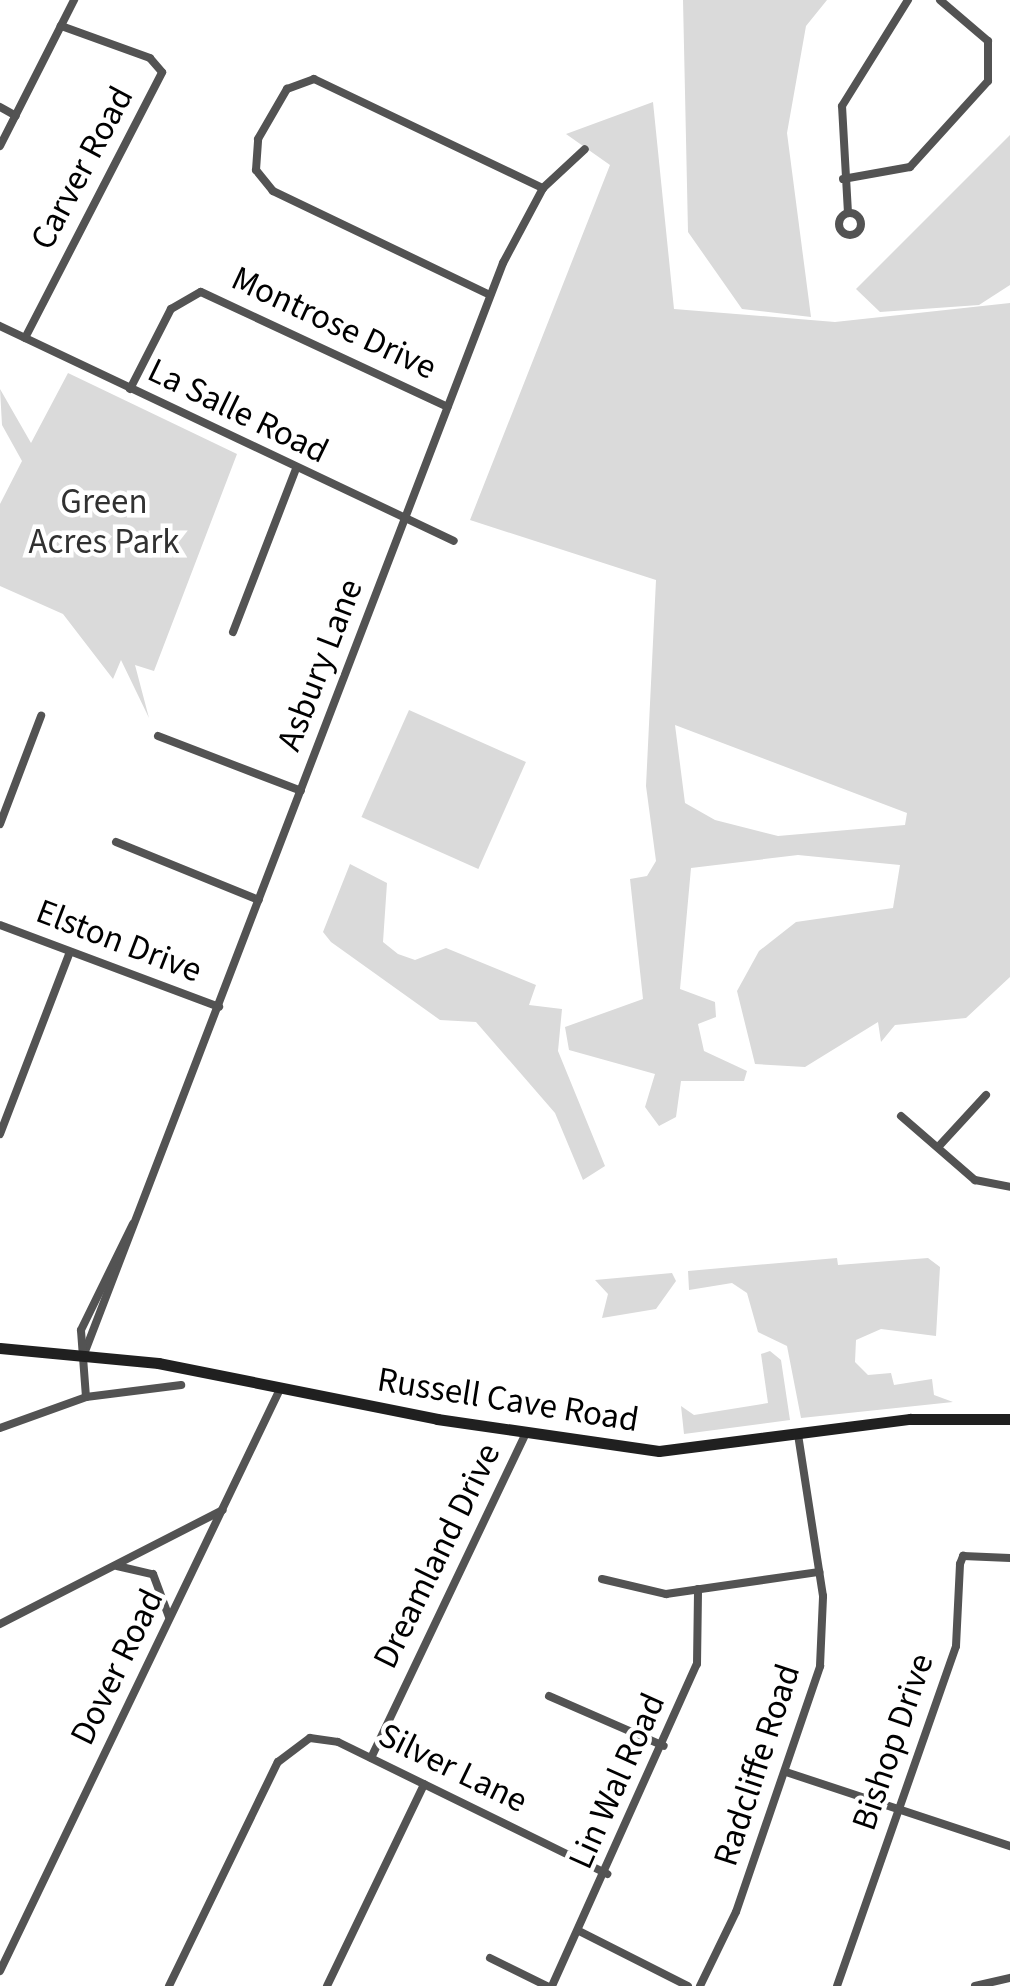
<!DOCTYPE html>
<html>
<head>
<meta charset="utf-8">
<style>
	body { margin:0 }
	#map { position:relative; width:1010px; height:1986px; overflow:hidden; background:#fff; font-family:"Source Sans 3",sans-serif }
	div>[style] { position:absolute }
	.green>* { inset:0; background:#dadada; transform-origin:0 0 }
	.minor>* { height:8px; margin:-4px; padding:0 4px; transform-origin:4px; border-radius:4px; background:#535353 }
	.minor>.ring { margin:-4px; padding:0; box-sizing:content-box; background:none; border:8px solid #535353; border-radius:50% }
	.secondary>* { height:11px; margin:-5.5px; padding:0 5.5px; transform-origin:5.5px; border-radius:5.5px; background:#202020 }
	span { translate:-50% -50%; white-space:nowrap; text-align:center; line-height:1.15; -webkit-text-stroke:9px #fff; paint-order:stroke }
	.street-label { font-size:35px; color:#000 }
	.park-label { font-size:35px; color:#313131 }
</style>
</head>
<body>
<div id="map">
	<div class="green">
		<div style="clip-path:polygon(683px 0,827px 0,806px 26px,787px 133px,811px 317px,742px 309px,688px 232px)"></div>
		<div style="clip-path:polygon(evenodd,653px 102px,674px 309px,835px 322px,1010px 303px,1010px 977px,966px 1018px,895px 1025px,881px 1042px,878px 1022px,805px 1067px,755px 1064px,737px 991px,759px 951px,796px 922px,893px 908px,900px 865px,798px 855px,691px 868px,680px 989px,715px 1002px,716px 1017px,698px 1024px,704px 1051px,747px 1071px,744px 1081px,681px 1081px,676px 1117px,659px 1126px,645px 1107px,655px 1074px,569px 1050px,565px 1027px,643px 999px,630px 879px,647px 876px,656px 861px,646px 786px,656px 580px,470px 520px,610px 165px,566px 134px,653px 102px,675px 725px,907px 813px,905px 825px,778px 836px,715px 820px,685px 803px,675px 725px)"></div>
		<div style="clip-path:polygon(1010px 135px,1010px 285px,979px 305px,880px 312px,856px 289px)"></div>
		<div style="clip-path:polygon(68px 373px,237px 454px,154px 671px,135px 665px,149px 718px,121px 660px,113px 679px,63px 614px,0 586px,0 504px,22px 461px,2px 425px,0 389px,31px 443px)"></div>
		<div style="left:409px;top:710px;width:128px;height:117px;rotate:24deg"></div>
		<div style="clip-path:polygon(350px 864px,387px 883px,383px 942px,398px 954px,415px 960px,446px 948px,536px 985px,529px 1005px,562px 1009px,558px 1051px,605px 1166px,583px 1180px,555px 1113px,476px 1022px,440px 1020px,331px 942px,323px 932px)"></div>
		<div style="clip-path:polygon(837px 1258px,838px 1265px,928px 1258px,940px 1267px,936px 1336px,881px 1329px,856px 1340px,855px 1362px,868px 1375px,891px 1373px,894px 1385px,932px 1379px,934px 1395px,953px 1402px,801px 1418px,787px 1346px,758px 1332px,747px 1293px,732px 1283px,689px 1290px,688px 1271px)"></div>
		<div style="clip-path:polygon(672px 1273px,676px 1281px,656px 1309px,602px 1318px,608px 1294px,595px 1280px)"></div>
		<div style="clip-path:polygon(770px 1351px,781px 1360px,790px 1420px,684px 1434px,681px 1406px,694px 1415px,768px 1403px,761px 1354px)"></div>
	</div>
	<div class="minor">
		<div style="left:0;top:107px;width:18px;rotate:29deg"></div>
		<div style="left:0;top:146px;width:164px;rotate:-63.1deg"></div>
		<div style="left:843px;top:179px;width:68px;rotate:-10.2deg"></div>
		<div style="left:910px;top:167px;width:116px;rotate:-47.8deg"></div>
		<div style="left:988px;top:81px;width:40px;rotate:-90deg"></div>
		<div style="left:988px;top:41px;width:63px;rotate:-139.5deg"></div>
		<div style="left:848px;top:213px;width:107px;rotate:-93.2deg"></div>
		<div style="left:842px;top:106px;width:125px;rotate:-58.1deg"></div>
		<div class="ring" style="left:839px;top:213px;width:14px;height:14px"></div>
		<div style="left:490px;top:295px;width:241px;rotate:-154.4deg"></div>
		<div style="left:273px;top:191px;width:27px;rotate:-129deg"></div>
		<div style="left:256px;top:170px;width:31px;rotate:-86deg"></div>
		<div style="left:258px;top:139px;width:58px;rotate:-59.9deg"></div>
		<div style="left:287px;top:89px;width:29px;rotate:-20deg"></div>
		<div style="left:314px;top:79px;width:254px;rotate:25.5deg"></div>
		<div style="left:0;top:326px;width:502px;rotate:25.34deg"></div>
		<div style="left:25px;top:338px;width:299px;rotate:-62.7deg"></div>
		<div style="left:162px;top:72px;width:18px;rotate:-131deg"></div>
		<div style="left:150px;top:58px;width:95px;rotate:-160.2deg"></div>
		<div style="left:130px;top:389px;width:90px;rotate:-62.9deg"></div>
		<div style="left:171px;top:309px;width:34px;rotate:-30deg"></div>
		<div style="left:201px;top:292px;width:272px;rotate:25deg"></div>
		<div style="left:233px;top:632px;width:173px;rotate:-68.9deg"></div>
		<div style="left:158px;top:736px;width:153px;rotate:21deg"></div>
		<div style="left:0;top:824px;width:116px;rotate:-69.2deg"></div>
		<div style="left:116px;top:842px;width:154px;rotate:22.1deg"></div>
		<div style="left:0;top:925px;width:234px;rotate:20.5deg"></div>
		<div style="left:901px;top:1116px;width:98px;rotate:40.9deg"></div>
		<div style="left:975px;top:1180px;width:36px;rotate:11deg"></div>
		<div style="left:0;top:1134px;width:195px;rotate:-69deg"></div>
		<div style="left:940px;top:1145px;width:68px;rotate:-47.4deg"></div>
		<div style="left:84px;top:1354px;width:1169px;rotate:-68.99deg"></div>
		<div style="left:503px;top:263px;width:85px;rotate:-61.9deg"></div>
		<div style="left:543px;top:188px;width:57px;rotate:-42.9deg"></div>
		<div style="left:86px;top:1397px;width:67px;rotate:-94.3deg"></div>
		<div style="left:81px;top:1330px;width:118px;rotate:-63.9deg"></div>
		<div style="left:0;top:1428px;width:91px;rotate:-19.8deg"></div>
		<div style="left:86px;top:1397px;width:96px;rotate:-7.2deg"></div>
		<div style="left:117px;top:1566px;width:37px;rotate:13deg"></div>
		<div style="left:153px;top:1574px;width:46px;rotate:69.6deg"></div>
		<div style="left:602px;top:1579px;width:66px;rotate:13.2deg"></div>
		<div style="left:666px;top:1594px;width:155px;rotate:-8.2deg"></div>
		<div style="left:0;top:1624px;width:250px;rotate:-27.1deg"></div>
		<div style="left:549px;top:1696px;width:125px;rotate:23.5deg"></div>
		<div style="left:371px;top:1758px;width:360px;rotate:-64.5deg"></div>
		<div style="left:786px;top:1772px;width:236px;rotate:18.3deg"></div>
		<div style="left:579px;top:1931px;width:122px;rotate:26.8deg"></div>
		<div style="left:490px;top:1958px;width:64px;rotate:26.2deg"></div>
		<div style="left:0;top:1971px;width:648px;rotate:-64.3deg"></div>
		<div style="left:169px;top:1986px;width:249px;rotate:-64.1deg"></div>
		<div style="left:278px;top:1762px;width:40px;rotate:-37deg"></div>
		<div style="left:310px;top:1738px;width:28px;rotate:8deg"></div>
		<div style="left:338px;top:1742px;width:300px;rotate:26.1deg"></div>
		<div style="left:327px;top:1986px;width:224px;rotate:-64.3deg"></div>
		<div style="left:552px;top:1986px;width:353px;rotate:-65.8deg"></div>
		<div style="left:697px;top:1664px;width:75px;rotate:-89.2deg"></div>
		<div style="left:700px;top:1986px;width:82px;rotate:-64.1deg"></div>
		<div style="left:736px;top:1912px;width:260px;rotate:-71.1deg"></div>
		<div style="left:820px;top:1666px;width:70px;rotate:-87.5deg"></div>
		<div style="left:823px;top:1596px;width:164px;rotate:-98.8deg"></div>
		<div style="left:837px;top:1986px;width:360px;rotate:-70.7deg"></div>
		<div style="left:956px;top:1646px;width:82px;rotate:-87.2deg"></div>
		<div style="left:960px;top:1564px;width:9px;rotate:-69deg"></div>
		<div style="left:963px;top:1556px;width:47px;rotate:2.4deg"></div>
		<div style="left:975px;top:1986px;width:36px;rotate:-13deg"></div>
	</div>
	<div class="secondary">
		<div style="left:0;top:1348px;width:159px;rotate:5.4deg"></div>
		<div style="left:158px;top:1363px;width:285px;rotate:11.3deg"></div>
		<div style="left:437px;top:1419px;width:224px;rotate:8.2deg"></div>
		<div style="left:659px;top:1451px;width:253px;rotate:-7.3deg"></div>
		<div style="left:910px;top:1419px;width:100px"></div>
	</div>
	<div class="street-label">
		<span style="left:82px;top:168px;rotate:-62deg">Carver Road</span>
		<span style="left:334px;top:323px;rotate:25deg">Montrose Drive</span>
		<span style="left:238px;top:411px;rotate:26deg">La Salle Road</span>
		<span style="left:320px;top:665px;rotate:-69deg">Asbury Lane</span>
		<span style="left:119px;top:941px;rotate:21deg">Elston Drive</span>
		<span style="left:508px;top:1400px;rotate:9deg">Russell Cave Road</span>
		<span style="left:437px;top:1556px;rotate:-64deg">Dreamland Drive</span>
		<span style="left:117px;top:1667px;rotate:-64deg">Dover Road</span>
		<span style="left:893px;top:1742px;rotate:-71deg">Bishop Drive</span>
		<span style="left:757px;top:1765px;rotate:-72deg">Radcliffe Road</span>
		<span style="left:453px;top:1768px;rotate:26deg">Silver Lane</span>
		<span style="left:617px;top:1781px;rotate:-66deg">Lin Wal Road</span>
	</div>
	<div class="park-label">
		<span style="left:104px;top:522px">Green<br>Acres Park</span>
	</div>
</div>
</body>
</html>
